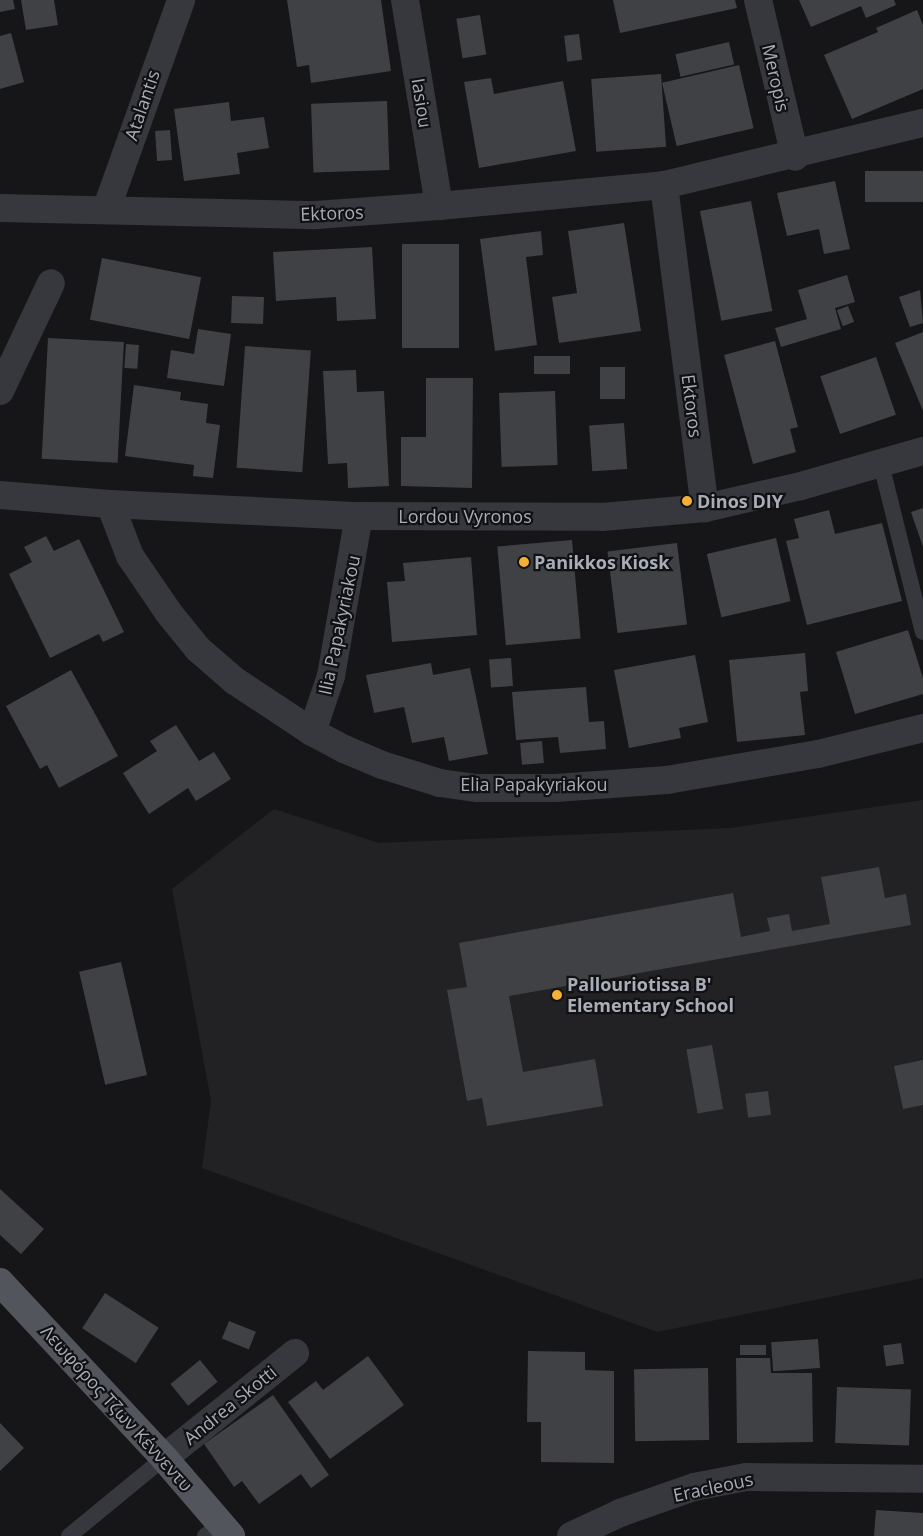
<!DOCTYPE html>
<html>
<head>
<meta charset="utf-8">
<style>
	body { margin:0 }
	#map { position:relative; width:923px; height:1536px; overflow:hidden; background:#161618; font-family:"Open Sans",sans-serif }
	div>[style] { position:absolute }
	.built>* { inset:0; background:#222225 }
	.building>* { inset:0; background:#404145; transform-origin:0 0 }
	.service>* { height:16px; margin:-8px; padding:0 8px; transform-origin:8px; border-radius:8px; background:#37383d }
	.minor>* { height:28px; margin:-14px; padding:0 14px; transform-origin:14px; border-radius:14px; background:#37383d }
	.tertiary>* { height:28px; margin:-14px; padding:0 14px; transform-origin:14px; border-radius:14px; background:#37383d }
	.primary>* { height:28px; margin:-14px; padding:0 14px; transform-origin:14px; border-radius:14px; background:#53555c }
	.dots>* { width:14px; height:14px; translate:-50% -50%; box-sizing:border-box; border:2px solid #111113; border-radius:50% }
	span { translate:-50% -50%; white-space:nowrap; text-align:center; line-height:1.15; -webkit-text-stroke:4.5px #111113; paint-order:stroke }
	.street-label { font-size:18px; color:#a8adb8 }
	.poi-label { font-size:18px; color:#a8adb8; font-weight:700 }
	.left { translate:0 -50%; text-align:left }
</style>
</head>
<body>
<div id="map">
	<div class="built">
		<div style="clip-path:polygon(923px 800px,923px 1278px,657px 1332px,202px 1168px,211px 1101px,172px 889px,274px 809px,379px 843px,730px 828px)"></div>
	</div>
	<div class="building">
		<div style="clip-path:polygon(0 0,13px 0,15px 9px,0 12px)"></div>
		<div style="clip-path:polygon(21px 0,54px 0,58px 25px,26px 30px)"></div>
		<div style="clip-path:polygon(287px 0,381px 0,391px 71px,311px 83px,309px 65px,297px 67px)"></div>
		<div style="clip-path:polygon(613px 0,735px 0,737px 8px,620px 33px)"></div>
		<div style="clip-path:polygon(799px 0,894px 0,896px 5px,866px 18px,861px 6px,811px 27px)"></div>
		<div style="clip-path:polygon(917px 10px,923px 25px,923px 89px,852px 119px,824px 55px,878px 32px,876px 28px)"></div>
		<div style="left:480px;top:15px;width:40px;height:24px;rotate:81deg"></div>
		<div style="clip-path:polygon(11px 33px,24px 82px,0 89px,0 36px)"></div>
		<div style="left:579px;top:34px;width:26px;height:15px;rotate:83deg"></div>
		<div style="left:729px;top:42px;width:23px;height:55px;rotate:77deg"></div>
		<div style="left:739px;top:65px;width:65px;height:79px;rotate:77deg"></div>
		<div style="left:661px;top:74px;width:73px;height:70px;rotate:86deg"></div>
		<div style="clip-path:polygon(491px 78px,494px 94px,563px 81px,576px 151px,479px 168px,464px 82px)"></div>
		<div style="left:387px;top:101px;width:69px;height:76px;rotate:88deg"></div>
		<div style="clip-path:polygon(229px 102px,231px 121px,264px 117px,269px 148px,237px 153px,240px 174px,184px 181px,174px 109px)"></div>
		<div style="left:170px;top:130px;width:30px;height:15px;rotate:86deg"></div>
		<div style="left:923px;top:171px;width:31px;height:58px;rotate:90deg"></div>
		<div style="clip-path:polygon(835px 181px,850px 249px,824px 254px,819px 229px,787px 236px,777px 193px)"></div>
		<div style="left:751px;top:201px;width:112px;height:52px;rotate:79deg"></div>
		<div style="clip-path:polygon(624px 223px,641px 331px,559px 343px,552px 297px,577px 293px,568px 231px)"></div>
		<div style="clip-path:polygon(541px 231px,543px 255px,526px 257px,537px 345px,495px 351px,480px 239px)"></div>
		<div style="left:402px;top:244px;width:57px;height:104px"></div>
		<div style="clip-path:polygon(372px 247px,376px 319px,337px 321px,336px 297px,276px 301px,273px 252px)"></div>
		<div style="left:102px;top:258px;width:101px;height:63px;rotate:11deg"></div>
		<div style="clip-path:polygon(847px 275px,855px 302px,835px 308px,841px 329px,781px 347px,775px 328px,807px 319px,798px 290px)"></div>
		<div style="clip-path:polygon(920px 290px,923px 323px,910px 327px,899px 297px)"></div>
		<div style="left:232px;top:296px;width:32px;height:27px;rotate:2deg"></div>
		<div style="left:848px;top:306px;width:17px;height:12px;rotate:69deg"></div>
		<div style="clip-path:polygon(198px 329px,231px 334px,224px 386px,167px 378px,171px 350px,194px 354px)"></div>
		<div style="clip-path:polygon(923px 332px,923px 411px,895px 343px)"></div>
		<div style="left:48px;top:338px;width:76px;height:121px;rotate:3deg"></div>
		<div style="clip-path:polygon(775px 341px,798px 427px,790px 429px,796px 452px,753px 464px,724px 355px)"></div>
		<div style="left:126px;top:344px;width:13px;height:24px;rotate:4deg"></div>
		<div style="left:245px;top:346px;width:66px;height:122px;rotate:4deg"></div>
		<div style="left:570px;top:356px;width:18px;height:36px;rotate:90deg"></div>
		<div style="left:876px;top:357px;width:61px;height:59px;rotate:71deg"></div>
		<div style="left:600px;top:367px;width:25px;height:32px"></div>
		<div style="clip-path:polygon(356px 370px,357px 392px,384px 391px,389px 486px,348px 488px,347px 463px,328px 464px,323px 371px)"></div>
		<div style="clip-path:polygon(426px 378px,473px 378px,472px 488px,401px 486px,401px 437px,426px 437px)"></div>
		<div style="clip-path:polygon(134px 385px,181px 392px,180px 400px,208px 404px,206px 423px,220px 425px,213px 478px,193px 476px,194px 465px,125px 456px)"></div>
		<div style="left:555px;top:391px;width:74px;height:56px;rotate:88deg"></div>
		<div style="left:624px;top:423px;width:46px;height:35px;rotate:86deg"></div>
		<div style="clip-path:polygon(923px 508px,923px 547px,911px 512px)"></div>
		<div style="clip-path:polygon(829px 510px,835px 534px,882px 523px,902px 601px,807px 625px,786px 541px,799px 538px,794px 519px)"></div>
		<div style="clip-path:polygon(46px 536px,54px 551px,79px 539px,124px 632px,103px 642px,99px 634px,50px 658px,9px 574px,32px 562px,24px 547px)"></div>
		<div style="left:776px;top:538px;width:65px;height:71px;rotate:77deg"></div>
		<div style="left:572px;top:540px;width:99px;height:75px;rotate:85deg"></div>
		<div style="left:677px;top:543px;width:82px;height:70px;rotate:83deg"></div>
		<div style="clip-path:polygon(471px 557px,477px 635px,392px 642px,387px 582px,405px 581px,403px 563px)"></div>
		<div style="clip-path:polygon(908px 630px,923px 678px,923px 694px,855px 714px,836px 652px)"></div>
		<div style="clip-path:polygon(805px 653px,808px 691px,800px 692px,805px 735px,737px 742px,729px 660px)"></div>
		<div style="clip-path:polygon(695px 655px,708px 722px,679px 728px,681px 738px,629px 748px,614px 670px)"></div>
		<div style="left:511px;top:658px;width:28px;height:22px;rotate:86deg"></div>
		<div style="clip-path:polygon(431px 663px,433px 675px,470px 668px,488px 754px,449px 761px,444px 737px,412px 743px,404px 707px,374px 713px,366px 675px)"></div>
		<div style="clip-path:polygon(71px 670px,118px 756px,59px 788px,47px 765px,40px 769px,6px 706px)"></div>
		<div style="clip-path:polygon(586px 687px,589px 722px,604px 721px,606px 749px,560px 753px,558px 737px,516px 740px,512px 692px)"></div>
		<div style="clip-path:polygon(176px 725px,199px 761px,214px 752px,231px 779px,196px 801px,188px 788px,149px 814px,123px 773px,157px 751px,150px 741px)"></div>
		<div style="left:542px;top:741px;width:22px;height:22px;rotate:85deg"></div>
		<div style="clip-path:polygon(879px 867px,885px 898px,906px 894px,911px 925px,509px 996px,523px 1072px,595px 1059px,603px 1106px,487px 1126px,482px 1098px,467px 1101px,447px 990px,467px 987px,459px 943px,733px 893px,741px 937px,770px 931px,767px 918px,789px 914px,792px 931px,830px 924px,821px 877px)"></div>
		<div style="left:121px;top:962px;width:116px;height:43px;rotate:77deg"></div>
		<div style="left:712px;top:1045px;width:65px;height:26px;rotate:80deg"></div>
		<div style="clip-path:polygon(923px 1060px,923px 1105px,903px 1109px,894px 1066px)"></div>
		<div style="left:768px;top:1091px;width:24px;height:23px;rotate:83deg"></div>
		<div style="clip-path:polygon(0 1189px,44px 1229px,21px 1254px,0 1235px)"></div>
		<div style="left:105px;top:1293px;width:64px;height:42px;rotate:33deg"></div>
		<div style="left:229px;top:1321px;width:29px;height:19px;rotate:22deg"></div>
		<div style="left:818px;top:1339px;width:29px;height:47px;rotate:86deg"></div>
		<div style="left:901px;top:1343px;width:21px;height:18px;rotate:82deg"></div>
		<div style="left:740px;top:1345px;width:26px;height:10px"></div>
		<div style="clip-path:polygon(528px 1351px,585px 1352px,585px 1370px,614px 1371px,614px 1463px,541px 1462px,541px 1422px,527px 1422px)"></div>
		<div style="clip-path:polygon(368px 1356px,404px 1405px,330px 1459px,288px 1402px,316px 1381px,323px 1390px)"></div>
		<div style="clip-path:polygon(736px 1358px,770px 1358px,771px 1373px,812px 1373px,813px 1442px,737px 1443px)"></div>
		<div style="left:200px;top:1360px;width:28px;height:38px;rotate:51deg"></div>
		<div style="left:708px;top:1368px;width:72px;height:74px;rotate:89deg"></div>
		<div style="left:837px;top:1387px;width:74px;height:56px;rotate:2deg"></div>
		<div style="clip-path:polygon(273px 1395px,329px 1475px,311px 1488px,301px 1474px,259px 1504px,242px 1481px,234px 1487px,204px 1444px)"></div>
		<div style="clip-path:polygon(0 1423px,24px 1448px,0 1471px)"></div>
		<div style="clip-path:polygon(876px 1510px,923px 1513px,923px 1536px,874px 1536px)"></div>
	</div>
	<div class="service">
		<div style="left:881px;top:464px;width:173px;rotate:76deg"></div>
		<div style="left:69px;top:1536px;width:123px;rotate:-39.4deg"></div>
		<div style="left:205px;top:1536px;width:20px;rotate:-37deg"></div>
	</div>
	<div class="minor">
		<div style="left:405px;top:0;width:209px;rotate:80.6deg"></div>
		<div style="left:758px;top:0;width:161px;rotate:76.7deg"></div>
		<div style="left:664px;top:185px;width:326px;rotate:82.8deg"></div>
		<div style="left:0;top:208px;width:316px;rotate:1.3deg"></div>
		<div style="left:316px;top:215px;width:123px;rotate:-4.2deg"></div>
		<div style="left:439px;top:206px;width:226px;rotate:-5.3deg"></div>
		<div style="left:664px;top:185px;width:266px;rotate:-13.5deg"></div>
		<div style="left:106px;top:210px;width:223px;rotate:-70.3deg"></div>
		<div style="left:0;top:391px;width:119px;rotate:-64.7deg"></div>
		<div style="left:110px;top:504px;width:56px;rotate:69deg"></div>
		<div style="left:130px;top:556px;width:68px;rotate:55.8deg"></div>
		<div style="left:168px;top:612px;width:48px;rotate:51deg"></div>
		<div style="left:198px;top:649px;width:49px;rotate:40.9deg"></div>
		<div style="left:235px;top:681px;width:92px;rotate:33.5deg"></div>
		<div style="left:312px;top:732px;width:36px;rotate:28deg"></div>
		<div style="left:344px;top:749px;width:41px;rotate:22.8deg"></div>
		<div style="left:382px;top:765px;width:61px;rotate:17.2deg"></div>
		<div style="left:440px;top:783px;width:37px;rotate:8deg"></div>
		<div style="left:477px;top:788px;width:79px"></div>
		<div style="left:556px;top:788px;width:111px;rotate:-4.1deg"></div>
		<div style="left:667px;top:780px;width:153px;rotate:-9.8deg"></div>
		<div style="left:818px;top:754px;width:108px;rotate:-13.9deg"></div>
		<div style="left:312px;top:732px;width:59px;rotate:-71.3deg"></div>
		<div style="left:331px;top:676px;width:162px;rotate:-80.1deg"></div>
		<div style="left:164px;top:1458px;width:168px;rotate:-38.7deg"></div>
		<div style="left:571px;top:1536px;width:54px;rotate:-25.1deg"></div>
		<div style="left:620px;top:1513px;width:78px;rotate:-19.4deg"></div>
		<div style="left:694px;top:1487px;width:53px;rotate:-10.9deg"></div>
		<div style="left:746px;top:1477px;width:177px;rotate:0.6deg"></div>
	</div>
	<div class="tertiary">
		<div style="left:0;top:495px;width:110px;rotate:4.7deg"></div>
		<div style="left:110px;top:504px;width:249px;rotate:2.8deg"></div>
		<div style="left:359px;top:516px;width:243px;rotate:0.2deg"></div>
		<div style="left:602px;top:517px;width:103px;rotate:-5deg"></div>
		<div style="left:705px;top:508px;width:98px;rotate:-12.9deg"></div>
		<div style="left:801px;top:486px;width:127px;rotate:-16deg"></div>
	</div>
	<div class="primary">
		<div style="left:0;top:1282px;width:241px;rotate:47deg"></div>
		<div style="left:164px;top:1458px;width:103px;rotate:49.3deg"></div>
	</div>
	<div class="dots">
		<div style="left:687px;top:501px;background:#f2b134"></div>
		<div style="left:524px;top:562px;background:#f2b134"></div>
		<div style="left:557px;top:995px;background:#f2b134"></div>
	</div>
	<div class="street-label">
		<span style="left:776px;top:78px;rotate:77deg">Meropis</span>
		<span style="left:422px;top:103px;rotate:81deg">Iasiou</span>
		<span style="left:142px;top:105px;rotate:-71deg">Atalantis</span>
		<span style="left:332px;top:213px;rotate:-2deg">Ektoros</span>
		<span style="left:692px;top:406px;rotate:83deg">Ektoros</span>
		<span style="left:465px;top:516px">Lordou Vyronos</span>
		<span style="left:339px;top:625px;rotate:-78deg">Ilia Papakyriakou</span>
		<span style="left:534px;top:784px">Elia Papakyriakou</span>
		<span style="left:230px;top:1405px;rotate:-39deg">Andrea Skotti</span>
		<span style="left:117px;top:1408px;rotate:48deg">Λεωφόρος Τζων Κέννεντυ</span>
		<span style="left:713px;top:1487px;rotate:-12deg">Eracleous</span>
	</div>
	<div class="poi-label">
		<span class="left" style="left:697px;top:501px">Dinos DIY</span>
		<span class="left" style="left:534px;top:562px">Panikkos Kiosk</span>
		<span class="left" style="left:567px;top:995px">Pallouriotissa B'<br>Elementary School</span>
	</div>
</div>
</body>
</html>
